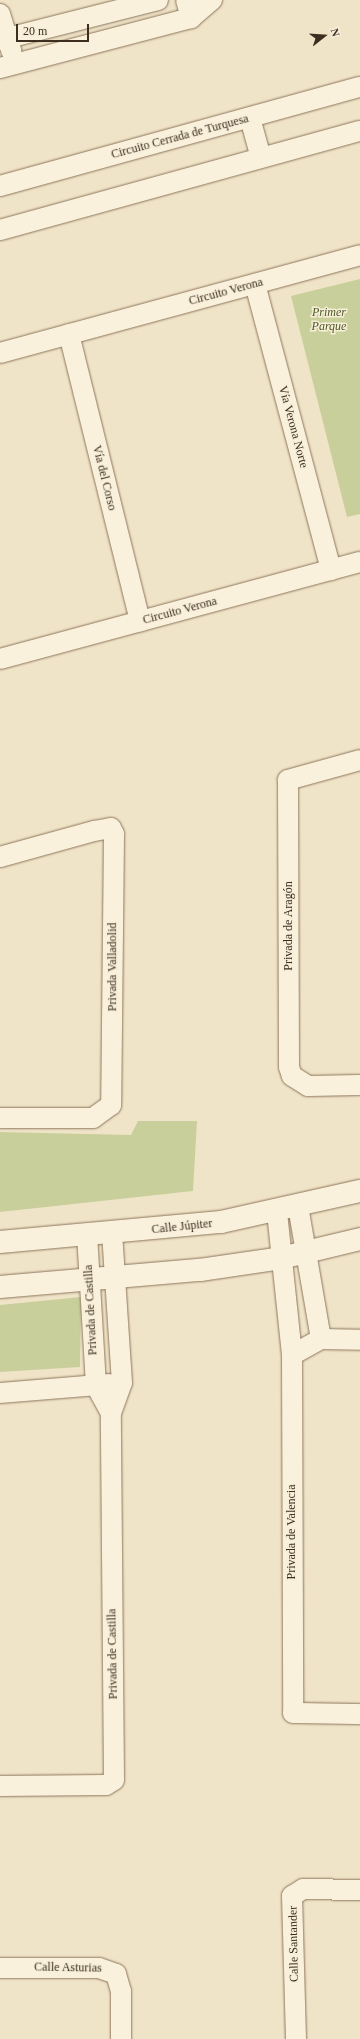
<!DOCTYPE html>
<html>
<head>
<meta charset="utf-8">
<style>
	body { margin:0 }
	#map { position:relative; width:360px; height:2039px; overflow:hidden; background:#f0e4c8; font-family:"Times New Roman",serif }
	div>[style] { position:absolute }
	.green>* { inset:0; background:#c9cf9b }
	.roads { filter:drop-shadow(0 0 1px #8d765c) drop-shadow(0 0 1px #8d765c) }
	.street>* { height:20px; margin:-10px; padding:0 10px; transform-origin:10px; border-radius:10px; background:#faf1dc }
	.secondary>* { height:22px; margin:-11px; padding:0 11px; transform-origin:11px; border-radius:11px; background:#faf1dc }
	span { translate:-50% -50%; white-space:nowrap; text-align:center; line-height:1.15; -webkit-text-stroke:3px #f7eed8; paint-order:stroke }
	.street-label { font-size:12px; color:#3d2e20 }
	.park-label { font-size:12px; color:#4d5a26; font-style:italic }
	.north { position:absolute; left:304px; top:16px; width:40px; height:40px; -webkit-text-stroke:3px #f7eed8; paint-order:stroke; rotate:73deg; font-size:11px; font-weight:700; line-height:16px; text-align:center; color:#3d2e20 }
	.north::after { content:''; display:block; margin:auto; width:14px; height:18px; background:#3d2e20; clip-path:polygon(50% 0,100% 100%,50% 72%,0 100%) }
	.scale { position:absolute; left:16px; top:24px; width:73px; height:18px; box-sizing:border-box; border:2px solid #3d2e20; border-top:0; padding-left:5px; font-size:12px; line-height:14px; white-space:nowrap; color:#3d2e20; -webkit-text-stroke:3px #f7eed8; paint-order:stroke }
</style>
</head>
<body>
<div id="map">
	<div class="green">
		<div style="clip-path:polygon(360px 279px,360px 514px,347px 517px,291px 296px)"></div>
		<div style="clip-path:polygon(138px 1121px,197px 1121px,193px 1191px,0 1212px,0 1132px,131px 1135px)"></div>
		<div style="clip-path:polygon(81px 1297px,80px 1367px,0 1372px,0 1305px)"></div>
	</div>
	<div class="roads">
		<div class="street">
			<div style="left:186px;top:0;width:19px;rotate:74deg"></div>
			<div style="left:0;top:14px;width:39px;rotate:73deg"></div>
			<div style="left:0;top:40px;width:163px;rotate:-14.2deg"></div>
			<div style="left:0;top:68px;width:197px;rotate:-14.7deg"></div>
			<div style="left:191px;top:18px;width:28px;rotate:-41deg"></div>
			<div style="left:250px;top:118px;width:41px;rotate:74.6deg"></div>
			<div style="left:0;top:186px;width:373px;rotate:-15.4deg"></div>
			<div style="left:0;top:230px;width:373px;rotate:-15.4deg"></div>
			<div style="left:255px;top:284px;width:296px;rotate:75.1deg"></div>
			<div style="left:69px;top:334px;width:296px;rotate:76.1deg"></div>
			<div style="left:0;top:353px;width:373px;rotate:-15.2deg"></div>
			<div style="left:0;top:659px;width:373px;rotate:-15.1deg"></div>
			<div style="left:360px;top:760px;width:75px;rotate:164.5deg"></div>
			<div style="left:288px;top:780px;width:287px;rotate:89.8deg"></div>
			<div style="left:289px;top:1067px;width:9px;rotate:72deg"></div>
			<div style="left:292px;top:1076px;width:19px;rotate:32deg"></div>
			<div style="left:308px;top:1086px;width:52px;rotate:-1.1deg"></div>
			<div style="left:0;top:857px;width:98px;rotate:-15.5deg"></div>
			<div style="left:94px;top:831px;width:17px;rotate:-10deg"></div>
			<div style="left:111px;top:828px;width:7px;rotate:63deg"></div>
			<div style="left:114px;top:834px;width:271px;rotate:90.6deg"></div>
			<div style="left:111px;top:1105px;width:22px;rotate:144deg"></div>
			<div style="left:93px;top:1118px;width:93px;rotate:180deg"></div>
			<div style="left:298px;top:1206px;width:135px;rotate:80.2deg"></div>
			<div style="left:277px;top:1212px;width:144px;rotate:84deg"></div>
			<div style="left:292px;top:1355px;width:358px;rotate:89.8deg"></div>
			<div style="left:293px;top:1713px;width:67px;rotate:0.9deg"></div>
			<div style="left:87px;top:1234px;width:152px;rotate:86.6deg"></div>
			<div style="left:96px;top:1386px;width:31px;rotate:61deg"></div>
			<div style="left:292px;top:1355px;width:33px;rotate:-29deg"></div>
			<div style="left:321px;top:1339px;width:39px;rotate:1deg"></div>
			<div style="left:0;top:1393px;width:110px;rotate:-4.7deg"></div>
			<div style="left:0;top:1786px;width:106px;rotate:-0.5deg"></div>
			<div style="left:106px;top:1785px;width:9px;rotate:-32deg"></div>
			<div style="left:114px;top:1780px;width:367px;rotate:-90.5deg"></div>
			<div style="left:111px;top:1413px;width:32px;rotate:-70deg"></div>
			<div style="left:122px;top:1383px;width:149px;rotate:-93.8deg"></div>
			<div style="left:0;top:1968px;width:99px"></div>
			<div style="left:99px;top:1968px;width:18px;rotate:19deg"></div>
			<div style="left:116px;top:1974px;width:18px;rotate:74deg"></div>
			<div style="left:121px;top:1991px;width:48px;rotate:90deg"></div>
			<div style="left:296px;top:2039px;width:143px;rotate:-91.6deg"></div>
			<div style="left:292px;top:1896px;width:13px;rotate:-32deg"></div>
			<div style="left:303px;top:1889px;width:57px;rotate:1deg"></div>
		</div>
		<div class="secondary">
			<div style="left:0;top:1242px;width:222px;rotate:-5.2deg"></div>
			<div style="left:221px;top:1222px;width:142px;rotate:-12.6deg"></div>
			<div style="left:0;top:1287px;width:201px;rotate:-4.9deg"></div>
			<div style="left:200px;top:1270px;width:82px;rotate:-8.4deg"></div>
			<div style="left:281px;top:1258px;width:81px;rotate:-13.5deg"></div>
		</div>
	</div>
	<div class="street-label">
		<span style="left:180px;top:137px;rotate:-15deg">Circuito Cerrada de Turquesa</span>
		<span style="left:226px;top:292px;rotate:-15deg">Circuito Verona</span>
		<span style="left:293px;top:427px;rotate:75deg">Vía Verona Norte</span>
		<span style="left:104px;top:478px;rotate:76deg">Vía del Corso</span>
		<span style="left:180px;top:611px;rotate:-15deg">Circuito Verona</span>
		<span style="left:289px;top:926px;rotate:-90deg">Privada de Aragón</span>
		<span style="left:113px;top:967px;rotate:-90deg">Privada Valladolid</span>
		<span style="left:182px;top:1227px;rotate:-6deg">Calle Júpiter</span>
		<span style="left:91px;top:1310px;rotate:-93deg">Privada de Castilla</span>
		<span style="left:292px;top:1532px;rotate:-90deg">Privada de Valencia</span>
		<span style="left:113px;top:1654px;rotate:-91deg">Privada de Castilla</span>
		<span style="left:294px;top:1944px;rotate:-91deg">Calle Santander</span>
		<span style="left:68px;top:1968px;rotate:1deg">Calle Asturias</span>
	</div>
	<div class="park-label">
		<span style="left:329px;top:320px">Primer<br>Parque</span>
	</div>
	<div class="north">N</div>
	<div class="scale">20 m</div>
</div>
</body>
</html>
